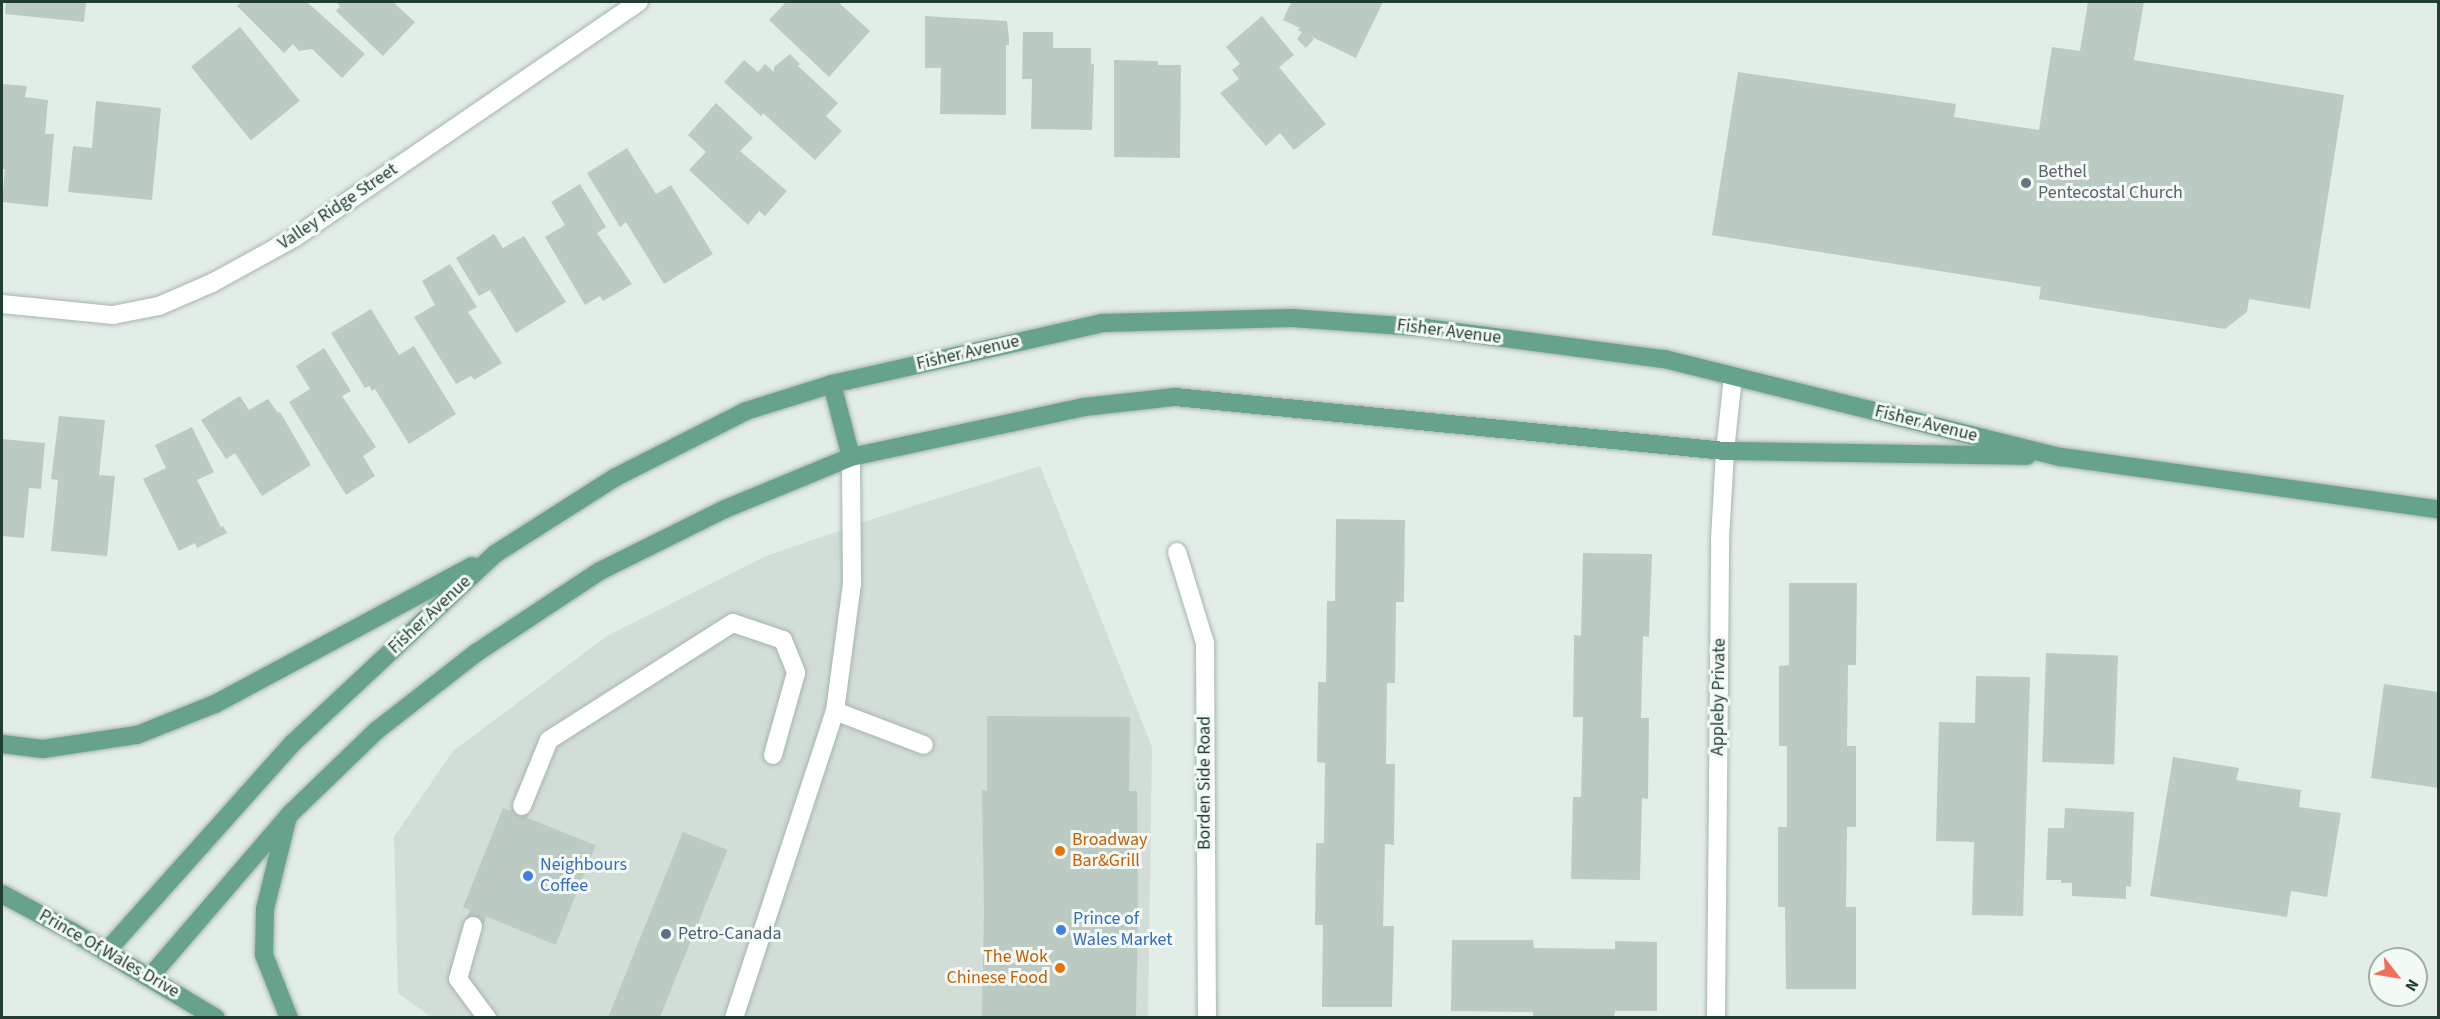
<!DOCTYPE html>
<html>
<head>
<meta charset="utf-8">
<style>
	body { margin:0 }
	#map { position:relative; width:2440px; height:1019px; overflow:hidden; background:#e3ede7; font-family:"Source Sans 3",sans-serif }
	div>[style] { position:absolute }
	.built>* { inset:0; background:#d1ddd6 }
	.building>* { inset:0; background:#bbcac3; transform-origin:0 0 }
	.minor-tunnel>* { height:18px; margin-top:-9px; transform-origin:0; background:repeating-linear-gradient(90deg,#bccac3 0 18px,transparent 0 27px) }
	.roads { filter:drop-shadow(0 0 2px #a5b5ad) drop-shadow(0 0 2px #a5b5ad) }
	.minor>* { height:18px; margin:-9px; padding:0 9px; transform-origin:9px; border-radius:9px; background:#fff }
	.major>* { height:18px; margin:-9px; padding:0 9px; transform-origin:9px; border-radius:9px; background:#67a28c }
	.dots>* { width:16px; height:16px; translate:-50% -50%; box-sizing:border-box; border:3px solid #f3f9f5; border-radius:50% }
	span { translate:-50% -50%; white-space:nowrap; text-align:center; line-height:1.15; -webkit-text-stroke:6px #f3f9f5; paint-order:stroke }
	.worship-label { font-size:18px; color:#5b616d }
	.left { translate:0 -50%; text-align:left }
	.street-label { font-size:18px; color:#223e33 }
	.food-label { font-size:18px; color:#c56008 }
	.right { translate:-100% -50%; text-align:right }
	.shop-label { font-size:18px; color:#366cbe }
	.service-label { font-size:18px; color:#4e5e75 }
	.frame { position:absolute; inset:0; border:3px solid #223e33; pointer-events:none }
	.north { position:absolute; left:2368px; top:947px; width:60px; height:60px; box-sizing:border-box; background:#f3f9f5; border:2px solid #9faea7; border-radius:50%; rotate:121deg; font-size:16px; font-weight:700; line-height:24px; text-align:center; color:#223e33 }
	.north::after { content:''; display:block; margin:auto; width:21px; height:27px; background:#f16f5c; clip-path:polygon(50% 0,100% 100%,50% 72%,0 100%) }
</style>
</head>
<body>
<div id="map">
	<div class="built">
		<div style="clip-path:polygon(1040px 466px,1152px 747px,1148px 1017px,431px 1017px,398px 993px,394px 837px,453px 751px,607px 636px,766px 556px,885px 515px)"></div>
	</div>
	<div class="building">
		<div style="clip-path:polygon(6px 2px,86px 2px,84px 22px,5px 14px)"></div>
		<div style="clip-path:polygon(242px 2px,307px 2px,365px 54px,342px 78px,312px 49px,299px 51px,293px 44px,284px 53px,237px 6px)"></div>
		<div style="clip-path:polygon(336px 2px,393px 2px,415px 22px,383px 56px,336px 11px,340px 6px)"></div>
		<div style="clip-path:polygon(786px 2px,838px 2px,870px 31px,829px 77px,769px 20px)"></div>
		<div style="clip-path:polygon(1291px 2px,1383px 2px,1356px 58px,1310px 36px,1314px 39px,1306px 48px,1297px 39px,1302px 32px,1298px 30px,1300px 28px,1283px 20px)"></div>
		<div style="clip-path:polygon(2088px 2px,2144px 2px,2134px 60px,2344px 95px,2310px 309px,2249px 299px,2247px 312px,2225px 329px,2039px 299px,2041px 287px,1712px 235px,1738px 72px,1956px 104px,1954px 117px,2039px 130px,2052px 47px,2080px 51px)"></div>
		<div style="clip-path:polygon(925px 16px,1007px 21px,1009px 37px,1009px 45px,1006px 45px,1006px 115px,940px 114px,941px 68px,925px 68px)"></div>
		<div style="clip-path:polygon(1262px 16px,1294px 55px,1279px 67px,1326px 124px,1294px 150px,1280px 133px,1266px 146px,1220px 93px,1239px 79px,1232px 70px,1240px 64px,1226px 47px)"></div>
		<div style="left:240px;top:27px;width:95px;height:63px;rotate:51deg"></div>
		<div style="clip-path:polygon(1023px 32px,1053px 32px,1053px 48px,1091px 48px,1091px 64px,1094px 64px,1092px 130px,1031px 129px,1032px 79px,1022px 79px)"></div>
		<div style="clip-path:polygon(790px 54px,800px 64px,798px 66px,838px 103px,826px 116px,842px 131px,815px 160px,763px 113px,761px 116px,724px 82px,744px 60px,758px 72px,765px 64px,774px 72px,774px 67px)"></div>
		<div style="clip-path:polygon(1114px 60px,1158px 61px,1158px 65px,1181px 65px,1180px 158px,1114px 157px)"></div>
		<div style="clip-path:polygon(2px 84px,27px 86px,25px 97px,48px 100px,45px 134px,54px 134px,48px 207px,2px 202px,5px 169px,2px 169px)"></div>
		<div style="clip-path:polygon(96px 101px,161px 108px,152px 200px,68px 192px,73px 146px,92px 148px)"></div>
		<div style="clip-path:polygon(716px 103px,753px 138px,740px 151px,787px 191px,765px 216px,759px 211px,748px 225px,689px 170px,706px 152px,688px 135px)"></div>
		<div style="clip-path:polygon(627px 148px,656px 194px,671px 185px,713px 254px,664px 284px,626px 222px,620px 227px,587px 173px)"></div>
		<div style="clip-path:polygon(580px 184px,606px 227px,597px 233px,632px 284px,603px 301px,600px 296px,585px 305px,545px 237px,565px 225px,551px 202px)"></div>
		<div style="clip-path:polygon(494px 234px,503px 248px,524px 236px,566px 302px,516px 333px,490px 290px,479px 296px,456px 258px)"></div>
		<div style="clip-path:polygon(450px 264px,477px 307px,468px 312px,502px 363px,474px 380px,471px 376px,456px 384px,414px 317px,435px 305px,422px 281px)"></div>
		<div style="clip-path:polygon(371px 309px,399px 355px,414px 346px,456px 414px,409px 444px,375px 389px,372px 391px,369px 386px,365px 388px,331px 333px)"></div>
		<div style="clip-path:polygon(324px 348px,351px 391px,342px 396px,376px 447px,363px 456px,375px 476px,346px 495px,289px 402px,310px 389px,296px 366px)"></div>
		<div style="clip-path:polygon(240px 396px,249px 410px,268px 399px,278px 413px,280px 412px,311px 465px,262px 496px,235px 453px,226px 459px,201px 420px)"></div>
		<div style="clip-path:polygon(59px 416px,105px 420px,99px 475px,115px 476px,107px 556px,51px 551px,58px 480px,51px 479px)"></div>
		<div style="clip-path:polygon(192px 427px,214px 472px,197px 480px,221px 527px,223px 526px,227px 533px,197px 548px,195px 543px,179px 551px,143px 479px,166px 468px,155px 445px)"></div>
		<div style="clip-path:polygon(2px 439px,45px 443px,41px 489px,29px 488px,24px 538px,2px 536px)"></div>
		<div style="clip-path:polygon(1336px 519px,1405px 520px,1404px 602px,1396px 602px,1395px 683px,1387px 683px,1386px 764px,1395px 764px,1394px 845px,1385px 844px,1383px 926px,1394px 926px,1392px 1007px,1322px 1007px,1323px 925px,1315px 925px,1316px 843px,1324px 843px,1325px 763px,1317px 762px,1318px 682px,1326px 682px,1327px 601px,1335px 601px)"></div>
		<div style="clip-path:polygon(1583px 553px,1652px 554px,1649px 637px,1643px 636px,1641px 718px,1649px 718px,1648px 799px,1642px 798px,1640px 880px,1571px 879px,1573px 797px,1581px 797px,1583px 717px,1573px 717px,1574px 635px,1581px 636px)"></div>
		<div style="clip-path:polygon(1789px 583px,1857px 583px,1856px 665px,1848px 665px,1847px 746px,1856px 746px,1856px 827px,1847px 827px,1846px 907px,1856px 907px,1856px 989px,1786px 989px,1785px 907px,1778px 907px,1778px 827px,1787px 827px,1787px 746px,1779px 746px,1779px 666px,1789px 665px)"></div>
		<div style="left:2046px;top:653px;width:72px;height:109px;rotate:2deg"></div>
		<div style="clip-path:polygon(1976px 676px,2030px 677px,2023px 916px,1972px 915px,1974px 842px,1936px 841px,1939px 722px,1975px 723px)"></div>
		<div style="clip-path:polygon(2384px 684px,2438px 692px,2438px 788px,2371px 778px)"></div>
		<div style="clip-path:polygon(987px 716px,1130px 717px,1129px 791px,1137px 791px,1138px 913px,1136px 1017px,982px 1017px,984px 910px,982px 790px,987px 790px)"></div>
		<div style="clip-path:polygon(2173px 757px,2239px 768px,2236px 780px,2301px 790px,2299px 807px,2341px 813px,2327px 897px,2291px 891px,2287px 917px,2150px 896px)"></div>
		<div style="left:503px;top:808px;width:100px;height:107px;rotate:22deg"></div>
		<div style="clip-path:polygon(2065px 808px,2134px 812px,2131px 887px,2126px 886px,2126px 899px,2072px 896px,2072px 883px,2061px 883px,2061px 880px,2046px 880px,2048px 828px,2064px 828px)"></div>
		<div style="left:683px;top:832px;width:48px;height:201px;rotate:22deg"></div>
		<div style="clip-path:polygon(1452px 940px,1533px 940px,1534px 948px,1615px 949px,1615px 941px,1657px 942px,1657px 1011px,1615px 1011px,1614px 1017px,1533px 1017px,1533px 1012px,1451px 1011px)"></div>
	</div>
	<div class="minor-tunnel">
		<div style="left:473px;top:926px;width:130px;rotate:-67.8deg"></div>
	</div>
	<div class="roads">
		<div class="minor">
			<div style="left:2px;top:304px;width:112px;rotate:5.7deg"></div>
			<div style="left:113px;top:315px;width:47px;rotate:-11.1deg"></div>
			<div style="left:159px;top:306px;width:58px;rotate:-23.5deg"></div>
			<div style="left:212px;top:283px;width:94px;rotate:-28.8deg"></div>
			<div style="left:294px;top:238px;width:418px;rotate:-34.4deg"></div>
			<div style="left:1177px;top:552px;width:95px;rotate:72.9deg"></div>
			<div style="left:1205px;top:643px;width:375px;rotate:89.7deg"></div>
			<div style="left:835px;top:711px;width:95px;rotate:20.9deg"></div>
			<div style="left:522px;top:806px;width:71px;rotate:-67.8deg"></div>
			<div style="left:549px;top:740px;width:218px;rotate:-32.5deg"></div>
			<div style="left:733px;top:623px;width:53px;rotate:18.8deg"></div>
			<div style="left:783px;top:640px;width:35px;rotate:68deg"></div>
			<div style="left:796px;top:673px;width:85px;rotate:105.7deg"></div>
			<div style="left:473px;top:926px;width:55px;rotate:105.8deg"></div>
			<div style="left:458px;top:979px;width:49px;rotate:53.4deg"></div>
			<div style="left:734px;top:1018px;width:323px;rotate:-71.8deg"></div>
			<div style="left:835px;top:711px;width:129px;rotate:-82.4deg"></div>
			<div style="left:852px;top:583px;width:126px;rotate:-90.5deg"></div>
			<div style="left:1716px;top:1018px;width:479px;rotate:-89.5deg"></div>
			<div style="left:1720px;top:539px;width:88px;rotate:-86.7deg"></div>
			<div style="left:1725px;top:451px;width:75px;rotate:-83.9deg"></div>
		</div>
		<div class="major">
			<div style="left:832px;top:384px;width:75px;rotate:75.4deg"></div>
			<div style="left:2px;top:744px;width:41px;rotate:7deg"></div>
			<div style="left:43px;top:749px;width:95px;rotate:-8.5deg"></div>
			<div style="left:137px;top:735px;width:84px;rotate:-21.7deg"></div>
			<div style="left:215px;top:704px;width:292px;rotate:-28.2deg"></div>
			<div style="left:287px;top:820px;width:92px;rotate:103.9deg"></div>
			<div style="left:265px;top:909px;width:46px;rotate:91.2deg"></div>
			<div style="left:264px;top:955px;width:68px;rotate:68.4deg"></div>
			<div style="left:2px;top:894px;width:78px;rotate:28.2deg"></div>
			<div style="left:71px;top:931px;width:169px;rotate:31deg"></div>
			<div style="left:106px;top:952px;width:280px;rotate:-48.2deg"></div>
			<div style="left:293px;top:743px;width:277px;rotate:-43.1deg"></div>
			<div style="left:495px;top:554px;width:143px;rotate:-32.5deg"></div>
			<div style="left:616px;top:477px;width:146px;rotate:-26.9deg"></div>
			<div style="left:746px;top:411px;width:90px;rotate:-17.4deg"></div>
			<div style="left:832px;top:384px;width:277px;rotate:-12.7deg"></div>
			<div style="left:1102px;top:323px;width:190px;rotate:-1.5deg"></div>
			<div style="left:1292px;top:318px;width:135px;rotate:4.2deg"></div>
			<div style="left:1427px;top:328px;width:239px;rotate:7.5deg"></div>
			<div style="left:1664px;top:359px;width:409px;rotate:13.9deg"></div>
			<div style="left:2061px;top:457px;width:381px;rotate:7.9deg"></div>
			<div style="left:149px;top:978px;width:215px;rotate:-49.3deg"></div>
			<div style="left:289px;top:815px;width:121px;rotate:-44deg"></div>
			<div style="left:376px;top:731px;width:127px;rotate:-38deg"></div>
			<div style="left:476px;top:653px;width:149px;rotate:-33.5deg"></div>
			<div style="left:600px;top:571px;width:140px;rotate:-26.4deg"></div>
			<div style="left:725px;top:509px;width:136px;rotate:-22.4deg"></div>
			<div style="left:851px;top:457px;width:238px;rotate:-12.1deg"></div>
			<div style="left:1084px;top:407px;width:92px;rotate:-6.3deg"></div>
			<div style="left:1175px;top:397px;width:553px;rotate:5.61deg"></div>
			<div style="left:1725px;top:451px;width:302px;rotate:0.9deg"></div>
		</div>
	</div>
	<div class="dots">
		<div style="left:2026px;top:183px;background:#6b7280"></div>
		<div style="left:1060px;top:851px;background:#e8710a"></div>
		<div style="left:528px;top:876px;background:#3f7fe0"></div>
		<div style="left:1061px;top:930px;background:#3f7fe0"></div>
		<div style="left:666px;top:934px;background:#5c6f8a"></div>
		<div style="left:1060px;top:968px;background:#e8710a"></div>
	</div>
	<div class="worship-label">
		<span class="left" style="left:2038px;top:183px">Bethel<br>Pentecostal Church</span>
	</div>
	<div class="street-label">
		<span style="left:338px;top:207px;rotate:-34deg">Valley Ridge Street</span>
		<span style="left:1449px;top:332px;rotate:7deg">Fisher Avenue</span>
		<span style="left:968px;top:353px;rotate:-13deg">Fisher Avenue</span>
		<span style="left:1926px;top:424px;rotate:14deg">Fisher Avenue</span>
		<span style="left:430px;top:615px;rotate:-43deg">Fisher Avenue</span>
		<span style="left:1719px;top:697px;rotate:-89deg">Appleby Private</span>
		<span style="left:1205px;top:783px;rotate:-90deg">Borden Side Road</span>
		<span style="left:109px;top:954px;rotate:30deg">Prince Of Wales Drive</span>
	</div>
	<div class="food-label">
		<span class="left" style="left:1072px;top:851px">Broadway<br>Bar&amp;Grill</span>
		<span class="right" style="left:1048px;top:968px">The Wok<br>Chinese Food</span>
	</div>
	<div class="shop-label">
		<span class="left" style="left:540px;top:876px">Neighbours<br>Coffee</span>
		<span class="left" style="left:1073px;top:930px">Prince of<br>Wales Market</span>
	</div>
	<div class="service-label">
		<span class="left" style="left:678px;top:934px">Petro-Canada</span>
	</div>
	<div class="frame"></div>
	<div class="north">N</div>
</div>
</body>
</html>
